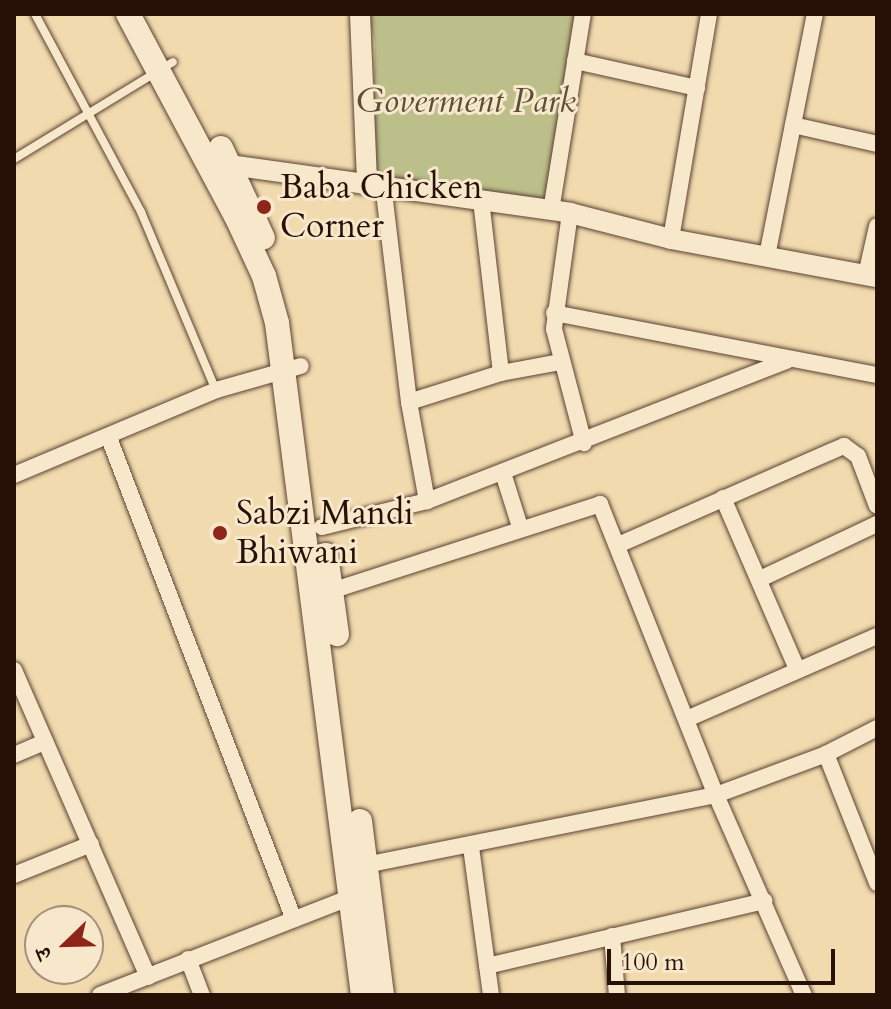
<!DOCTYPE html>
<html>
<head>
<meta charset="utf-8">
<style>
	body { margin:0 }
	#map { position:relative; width:891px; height:1009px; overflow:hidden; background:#f2daaf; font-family:Cardo,"Noto Serif Devanagari",serif }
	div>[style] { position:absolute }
	.green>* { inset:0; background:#bcbf8a }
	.roads { filter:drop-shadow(0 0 2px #5a4331) drop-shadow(0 0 2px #5a4331) }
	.service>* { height:8px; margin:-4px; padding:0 4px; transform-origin:4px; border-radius:4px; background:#f7e7cb }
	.minor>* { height:16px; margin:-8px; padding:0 8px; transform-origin:8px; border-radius:8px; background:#f7e7cb }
	.tertiary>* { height:20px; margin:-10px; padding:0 10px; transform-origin:10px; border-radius:10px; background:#f7e7cb }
	.secondary>* { height:24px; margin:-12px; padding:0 12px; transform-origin:12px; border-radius:12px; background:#f7e7cb }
	.dots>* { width:22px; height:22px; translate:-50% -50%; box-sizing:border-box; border:4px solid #f7e7cb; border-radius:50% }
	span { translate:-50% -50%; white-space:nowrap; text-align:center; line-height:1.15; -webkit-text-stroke:6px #f7e7cb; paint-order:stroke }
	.park-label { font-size:34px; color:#5b4e35; font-style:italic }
	.poi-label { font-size:34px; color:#271107 }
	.left { translate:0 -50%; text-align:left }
	.frame { position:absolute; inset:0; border:16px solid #271107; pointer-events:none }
	.north { position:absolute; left:24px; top:905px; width:80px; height:80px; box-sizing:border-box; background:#f7e7cb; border:2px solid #a4917d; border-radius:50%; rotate:247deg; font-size:22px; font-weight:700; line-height:32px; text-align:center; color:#271107 }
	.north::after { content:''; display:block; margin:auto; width:28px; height:36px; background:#8f2418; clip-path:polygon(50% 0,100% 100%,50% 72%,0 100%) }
	.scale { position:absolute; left:607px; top:949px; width:228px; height:36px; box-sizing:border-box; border:4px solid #271107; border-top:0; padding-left:10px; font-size:24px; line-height:28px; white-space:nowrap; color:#271107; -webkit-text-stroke:6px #f7e7cb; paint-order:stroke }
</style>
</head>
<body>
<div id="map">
	<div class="green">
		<div style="clip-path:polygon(368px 14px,576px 14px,544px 203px,372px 177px,375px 43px)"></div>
	</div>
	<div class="roads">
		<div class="service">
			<div style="left:35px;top:14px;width:225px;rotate:61.8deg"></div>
			<div style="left:141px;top:212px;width:193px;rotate:67.2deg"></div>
			<div style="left:14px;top:159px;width:186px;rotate:-31.4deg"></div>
		</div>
		<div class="minor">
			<div style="left:575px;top:61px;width:125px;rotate:12.5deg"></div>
			<div style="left:793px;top:125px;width:86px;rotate:12.7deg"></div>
			<div style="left:383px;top:184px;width:220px;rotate:83.2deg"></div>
			<div style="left:409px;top:402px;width:101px;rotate:79.7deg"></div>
			<div style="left:481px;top:200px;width:174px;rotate:83.4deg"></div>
			<div style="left:551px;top:211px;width:200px;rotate:-80.8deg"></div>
			<div style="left:570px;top:213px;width:117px;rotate:97.9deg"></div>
			<div style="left:554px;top:329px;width:118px;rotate:75.3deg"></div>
			<div style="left:671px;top:239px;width:228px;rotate:-80.4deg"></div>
			<div style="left:767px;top:256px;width:247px;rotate:-78.8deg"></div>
			<div style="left:866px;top:275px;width:50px;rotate:-77.3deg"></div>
			<div style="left:554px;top:313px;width:329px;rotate:10.9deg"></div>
			<div style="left:409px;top:402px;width:96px;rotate:-17.5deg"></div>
			<div style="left:501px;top:373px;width:61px;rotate:-10.4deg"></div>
			<div style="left:109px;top:438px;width:513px;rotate:68.99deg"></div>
			<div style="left:503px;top:473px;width:57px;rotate:72.5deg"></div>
			<div style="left:14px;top:475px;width:219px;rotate:-22.8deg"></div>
			<div style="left:216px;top:390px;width:88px;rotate:-15.8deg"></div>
			<div style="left:723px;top:498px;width:186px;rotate:66.6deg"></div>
			<div style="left:322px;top:527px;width:108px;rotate:-13.9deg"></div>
			<div style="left:427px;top:501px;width:386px;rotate:-21.3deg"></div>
			<div style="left:618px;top:545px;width:247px;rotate:-23.7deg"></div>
			<div style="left:844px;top:446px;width:17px;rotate:36deg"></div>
			<div style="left:858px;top:456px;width:53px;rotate:69.2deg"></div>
			<div style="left:760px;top:579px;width:129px;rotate:-25.2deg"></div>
			<div style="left:331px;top:591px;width:283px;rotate:-17.9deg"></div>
			<div style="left:600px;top:504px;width:313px;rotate:68.3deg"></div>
			<div style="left:716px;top:795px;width:219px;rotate:66.3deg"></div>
			<div style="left:14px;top:670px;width:335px;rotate:66.4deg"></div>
			<div style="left:687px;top:719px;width:207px;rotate:-23.6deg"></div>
			<div style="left:826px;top:754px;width:139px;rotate:68.4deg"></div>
			<div style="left:14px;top:755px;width:34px;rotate:-23deg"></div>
			<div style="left:471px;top:847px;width:149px;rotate:82.3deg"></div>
			<div style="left:365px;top:865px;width:358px;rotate:-11.3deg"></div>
			<div style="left:716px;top:795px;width:117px;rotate:-20.4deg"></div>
			<div style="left:826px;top:754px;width:57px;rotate:-27deg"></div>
			<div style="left:14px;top:875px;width:83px;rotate:-21.9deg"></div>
			<div style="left:612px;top:936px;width:59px;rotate:85.2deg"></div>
			<div style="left:188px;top:959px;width:39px;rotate:69deg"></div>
			<div style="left:487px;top:966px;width:285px;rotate:-13.2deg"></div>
			<div style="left:100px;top:995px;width:278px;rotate:-21.3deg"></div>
		</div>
		<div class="tertiary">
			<div style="left:360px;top:14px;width:167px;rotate:87.6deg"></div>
			<div style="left:216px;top:163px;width:358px;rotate:8deg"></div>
			<div style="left:570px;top:213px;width:104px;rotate:14.4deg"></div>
			<div style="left:671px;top:239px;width:209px;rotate:10.5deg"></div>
		</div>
		<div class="secondary">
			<div style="left:128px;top:14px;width:229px;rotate:61.9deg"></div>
			<div style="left:236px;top:216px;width:66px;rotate:65deg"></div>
			<div style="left:264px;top:276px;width:49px;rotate:74.5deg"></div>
			<div style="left:277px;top:323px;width:677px;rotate:82.71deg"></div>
			<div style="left:221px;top:148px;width:99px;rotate:65deg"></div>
			<div style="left:326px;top:555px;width:80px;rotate:82.1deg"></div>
			<div style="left:360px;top:821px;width:175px;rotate:82.8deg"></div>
		</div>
	</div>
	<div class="dots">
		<div style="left:264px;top:207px;background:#8f2418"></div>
		<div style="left:220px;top:533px;background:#8f2418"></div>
	</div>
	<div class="park-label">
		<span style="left:466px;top:102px">Goverment Park</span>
	</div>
	<div class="poi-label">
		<span class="left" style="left:280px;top:207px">Baba Chicken<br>Corner</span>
		<span class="left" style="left:236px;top:533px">Sabzi Mandi<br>Bhiwani</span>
	</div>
	<div class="frame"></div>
	<div class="north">उ</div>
	<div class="scale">100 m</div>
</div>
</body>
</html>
